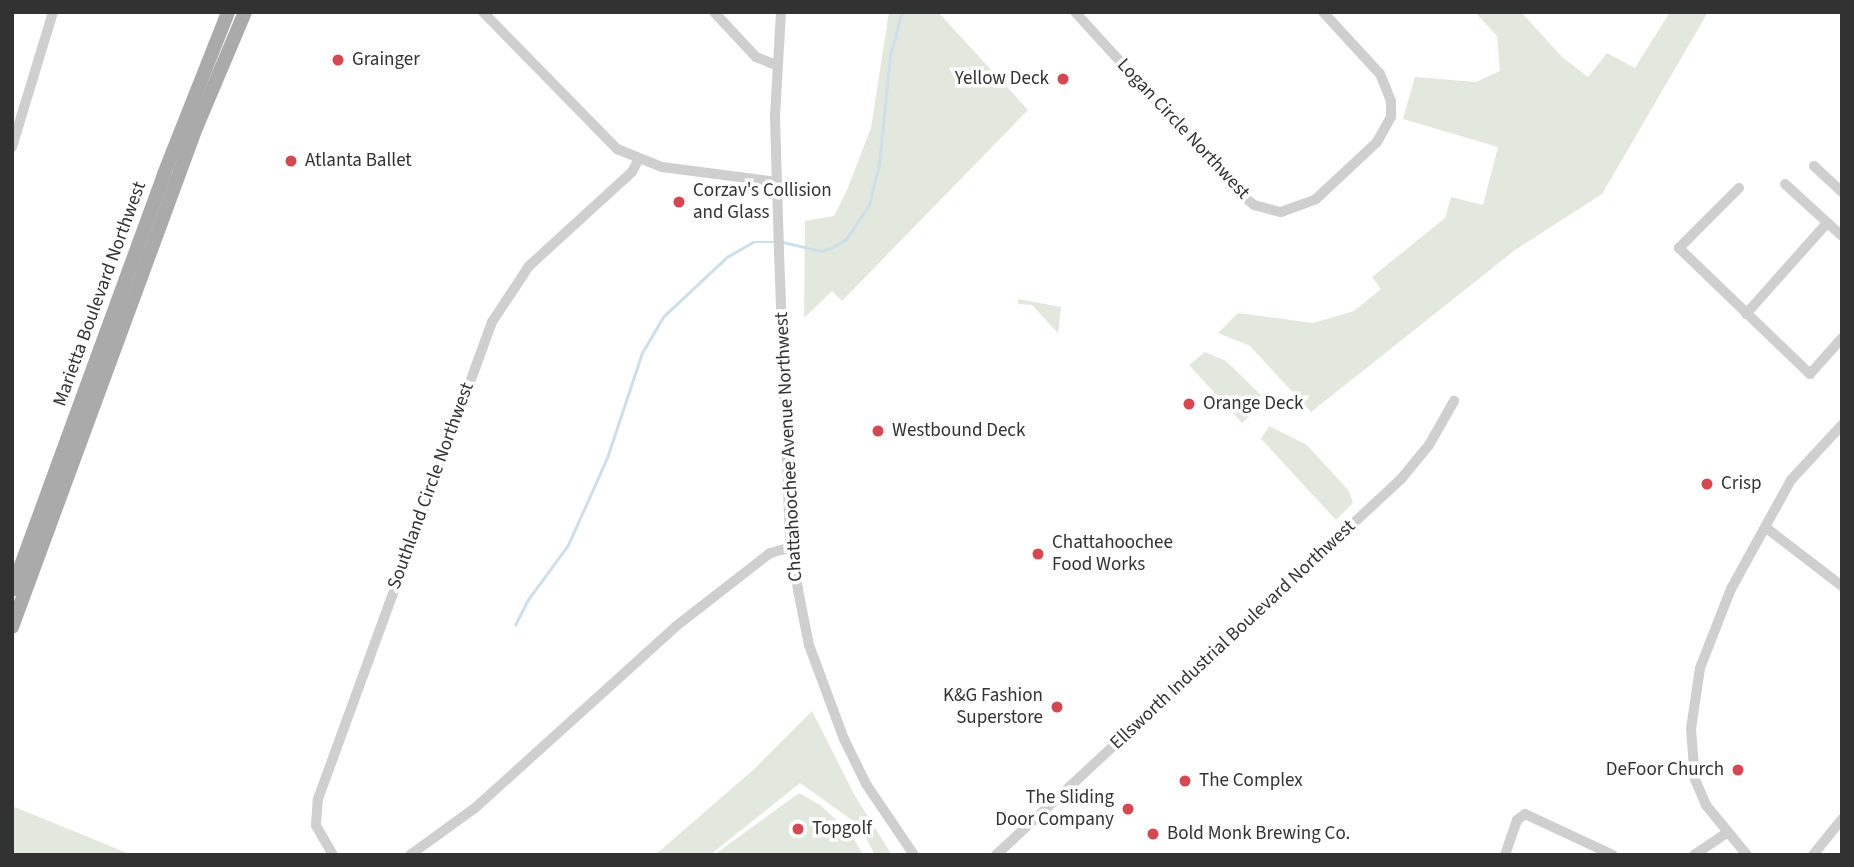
<!DOCTYPE html>
<html>
<head>
<meta charset="utf-8">
<style>
	body { margin:0 }
	#map { position:relative; width:1854px; height:867px; overflow:hidden; background:#fff; font-family:"Source Sans 3",sans-serif }
	div>[style] { position:absolute }
	.green>* { inset:0; background:#e2e8dd }
	.stream>* { height:2.5px; margin:-1.25px; padding:0 1.25px; transform-origin:1.25px; border-radius:1.25px; background:#cedfe9 }
	.minor>* { height:10px; margin:-5px; padding:0 5px; transform-origin:5px; border-radius:5px; background:#cfcfcf }
	.major>* { height:14px; margin:-7px; padding:0 7px; transform-origin:7px; border-radius:7px; background:#aaa }
	.dots>* { width:19px; height:19px; translate:-50% -50%; box-sizing:border-box; border:4px solid #fff; border-radius:50% }
	span { translate:-50% -50%; white-space:nowrap; text-align:center; line-height:1.15; -webkit-text-stroke:7px #fff; paint-order:stroke }
	.poi-label { font-size:19px; color:#323232 }
	.left { translate:0 -50%; text-align:left }
	.right { translate:-100% -50%; text-align:right }
	.street-label { font-size:19px; color:#323232 }
	.frame { position:absolute; inset:0; border:14px solid #323232; pointer-events:none }
</style>
</head>
<body>
<div id="map">
	<div class="green">
		<div style="clip-path:polygon(889px 12px,938px 12px,1028px 110px,842px 301px,832px 291px,804px 318px,805px 221px,834px 216px,847px 190px,871px 128px)"></div>
		<div style="clip-path:polygon(1475px 12px,1521px 12px,1562px 57px,1588px 77px,1607px 53px,1635px 68px,1670px 12px,1708px 12px,1602px 194px,1515px 250px,1311px 412px,1250px 346px,1218px 333px,1238px 313px,1313px 323px,1354px 311px,1381px 289px,1372px 277px,1445px 218px,1451px 197px,1483px 205px,1498px 147px,1403px 119px,1415px 77px,1476px 82px,1500px 71px,1497px 36px)"></div>
		<div style="clip-path:polygon(1018px 299px,1061px 307px,1058px 333px,1032px 305px,1018px 304px)"></div>
		<div style="clip-path:polygon(1205px 352px,1226px 361px,1261px 395px,1258px 408px,1242px 423px,1189px 365px)"></div>
		<div style="clip-path:polygon(1269px 426px,1307px 445px,1349px 491px,1353px 503px,1336px 520px,1265px 443px,1261px 439px)"></div>
		<div style="clip-path:polygon(812px 711px,855px 796px,892px 855px,875px 855px,859px 825px,800px 783px,710px 855px,655px 855px,752px 771px)"></div>
		<div style="clip-path:polygon(799px 793px,820px 805px,852px 835px,863px 855px,714px 855px)"></div>
		<div style="clip-path:polygon(12px 806px,132px 855px,12px 855px)"></div>
	</div>
	<div class="stream">
		<div style="left:783px;top:242px;width:40px;rotate:13deg"></div>
		<div style="left:822px;top:251px;width:14px;rotate:-21deg"></div>
		<div style="left:835px;top:246px;width:13px;rotate:-32deg"></div>
		<div style="left:846px;top:239px;width:41px;rotate:-55.9deg"></div>
		<div style="left:869px;top:205px;width:42px;rotate:-76.3deg"></div>
		<div style="left:879px;top:164px;width:110px;rotate:-84.2deg"></div>
		<div style="left:890px;top:55px;width:45px;rotate:-74.4deg"></div>
		<div style="left:515px;top:625px;width:27px;rotate:-63deg"></div>
		<div style="left:527px;top:601px;width:69px;rotate:-53.8deg"></div>
		<div style="left:568px;top:545px;width:95px;rotate:-65.9deg"></div>
		<div style="left:607px;top:458px;width:111px;rotate:-71.6deg"></div>
		<div style="left:642px;top:353px;width:42px;rotate:-59.7deg"></div>
		<div style="left:663px;top:317px;width:88px;rotate:-43.2deg"></div>
		<div style="left:727px;top:257px;width:30px;rotate:-30deg"></div>
		<div style="left:753px;top:242px;width:23px"></div>
	</div>
	<div class="minor">
		<div style="left:483px;top:12px;width:192px;rotate:45.6deg"></div>
		<div style="left:617px;top:149px;width:48px;rotate:21.8deg"></div>
		<div style="left:662px;top:167px;width:116px;rotate:7.4deg"></div>
		<div style="left:714px;top:12px;width:62px;rotate:47deg"></div>
		<div style="left:756px;top:57px;width:22px;rotate:22deg"></div>
		<div style="left:781px;top:12px;width:105px;rotate:93.3deg"></div>
		<div style="left:775px;top:117px;width:136px;rotate:88.3deg"></div>
		<div style="left:779px;top:253px;width:280px;rotate:87.8deg"></div>
		<div style="left:790px;top:533px;width:58px;rotate:82deg"></div>
		<div style="left:798px;top:590px;width:56px;rotate:78.7deg"></div>
		<div style="left:809px;top:645px;width:100px;rotate:69.6deg"></div>
		<div style="left:844px;top:739px;width:50px;rotate:63.9deg"></div>
		<div style="left:866px;top:784px;width:86px;rotate:55.9deg"></div>
		<div style="left:1075px;top:12px;width:248px;rotate:47.6deg"></div>
		<div style="left:1242px;top:195px;width:16px;rotate:40deg"></div>
		<div style="left:1254px;top:205px;width:28px;rotate:15deg"></div>
		<div style="left:1281px;top:212px;width:37px;rotate:-20deg"></div>
		<div style="left:1316px;top:199px;width:83px;rotate:-43.1deg"></div>
		<div style="left:1377px;top:142px;width:29px;rotate:-61deg"></div>
		<div style="left:1391px;top:117px;width:16px;rotate:-90deg"></div>
		<div style="left:1391px;top:101px;width:29px;rotate:-112deg"></div>
		<div style="left:1380px;top:74px;width:84px;rotate:-132.6deg"></div>
		<div style="left:12px;top:147px;width:141px;rotate:-73.1deg"></div>
		<div style="left:1814px;top:166px;width:38px;rotate:43deg"></div>
		<div style="left:1785px;top:184px;width:77px;rotate:42.4deg"></div>
		<div style="left:1739px;top:188px;width:85px;rotate:135deg"></div>
		<div style="left:1679px;top:248px;width:182px;rotate:43.9deg"></div>
		<div style="left:1810px;top:374px;width:48px;rotate:-48.4deg"></div>
		<div style="left:1746px;top:314px;width:122px;rotate:-48.3deg"></div>
		<div style="left:1765px;top:527px;width:97px;rotate:37.5deg"></div>
		<div style="left:333px;top:855px;width:34px;rotate:-120deg"></div>
		<div style="left:316px;top:825px;width:26px;rotate:-86deg"></div>
		<div style="left:318px;top:799px;width:508px;rotate:-69.96deg"></div>
		<div style="left:492px;top:322px;width:67px;rotate:-56.5deg"></div>
		<div style="left:529px;top:266px;width:139px;rotate:-42.4deg"></div>
		<div style="left:632px;top:172px;width:13px;rotate:-63deg"></div>
		<div style="left:410px;top:855px;width:80px;rotate:-35.9deg"></div>
		<div style="left:475px;top:808px;width:270px;rotate:-42.1deg"></div>
		<div style="left:675px;top:627px;width:120px;rotate:-37.9deg"></div>
		<div style="left:770px;top:553px;width:23px;rotate:-15deg"></div>
		<div style="left:996px;top:855px;width:553px;rotate:-42.87deg"></div>
		<div style="left:1401px;top:479px;width:44px;rotate:-50.5deg"></div>
		<div style="left:1429px;top:445px;width:51px;rotate:-60.4deg"></div>
		<div style="left:1505px;top:855px;width:37px;rotate:-71deg"></div>
		<div style="left:1517px;top:820px;width:10px;rotate:-37deg"></div>
		<div style="left:1525px;top:814px;width:97px;rotate:25deg"></div>
		<div style="left:1694px;top:855px;width:40px;rotate:-34deg"></div>
		<div style="left:1747px;top:855px;width:65px;rotate:-129.4deg"></div>
		<div style="left:1706px;top:805px;width:28px;rotate:-113deg"></div>
		<div style="left:1695px;top:779px;width:50px;rotate:-94.6deg"></div>
		<div style="left:1691px;top:729px;width:62px;rotate:-81.6deg"></div>
		<div style="left:1700px;top:668px;width:85px;rotate:-68.6deg"></div>
		<div style="left:1731px;top:589px;width:124px;rotate:-61.2deg"></div>
		<div style="left:1791px;top:480px;width:75px;rotate:-47.2deg"></div>
		<div style="left:1813px;top:855px;width:46px;rotate:-51.1deg"></div>
	</div>
	<div class="major">
		<div style="left:12px;top:590px;width:443px;rotate:-69.9deg"></div>
		<div style="left:164px;top:174px;width:174px;rotate:-68.4deg"></div>
		<div style="left:12px;top:627px;width:532px;rotate:-69.76deg"></div>
		<div style="left:196px;top:128px;width:126px;rotate:-67.1deg"></div>
	</div>
	<div class="dots">
		<div style="left:338px;top:60px;background:#d64851"></div>
		<div style="left:1063px;top:79px;background:#d64851"></div>
		<div style="left:291px;top:161px;background:#d64851"></div>
		<div style="left:679px;top:202px;background:#d64851"></div>
		<div style="left:1189px;top:404px;background:#d64851"></div>
		<div style="left:878px;top:431px;background:#d64851"></div>
		<div style="left:1707px;top:484px;background:#d64851"></div>
		<div style="left:1038px;top:554px;background:#d64851"></div>
		<div style="left:1057px;top:707px;background:#d64851"></div>
		<div style="left:1738px;top:770px;background:#d64851"></div>
		<div style="left:1185px;top:781px;background:#d64851"></div>
		<div style="left:1128px;top:809px;background:#d64851"></div>
		<div style="left:798px;top:829px;background:#d64851"></div>
		<div style="left:1153px;top:834px;background:#d64851"></div>
	</div>
	<div class="poi-label">
		<span class="left" style="left:352px;top:60px">Grainger</span>
		<span class="right" style="left:1049px;top:79px">Yellow Deck</span>
		<span class="left" style="left:305px;top:161px">Atlanta Ballet</span>
		<span class="left" style="left:693px;top:202px">Corzav's Collision<br>and Glass</span>
		<span class="left" style="left:1203px;top:404px">Orange Deck</span>
		<span class="left" style="left:892px;top:431px">Westbound Deck</span>
		<span class="left" style="left:1721px;top:484px">Crisp</span>
		<span class="left" style="left:1052px;top:554px">Chattahoochee<br>Food Works</span>
		<span class="right" style="left:1043px;top:707px">K&amp;G Fashion<br>Superstore</span>
		<span class="right" style="left:1724px;top:770px">DeFoor Church</span>
		<span class="left" style="left:1199px;top:781px">The Complex</span>
		<span class="right" style="left:1114px;top:809px">The Sliding<br>Door Company</span>
		<span class="left" style="left:812px;top:829px">Topgolf</span>
		<span class="left" style="left:1167px;top:834px">Bold Monk Brewing Co.</span>
	</div>
	<div class="street-label">
		<span style="left:1183px;top:129px;rotate:47deg">Logan Circle Northwest</span>
		<span style="left:100px;top:294px;rotate:-70deg">Marietta Boulevard Northwest</span>
		<span style="left:789px;top:447px;rotate:-93deg">Chattahoochee Avenue Northwest</span>
		<span style="left:431px;top:486px;rotate:-70deg">Southland Circle Northwest</span>
		<span style="left:1233px;top:635px;rotate:-43deg">Ellsworth Industrial Boulevard Northwest</span>
	</div>
	<div class="frame"></div>
</div>
</body>
</html>
